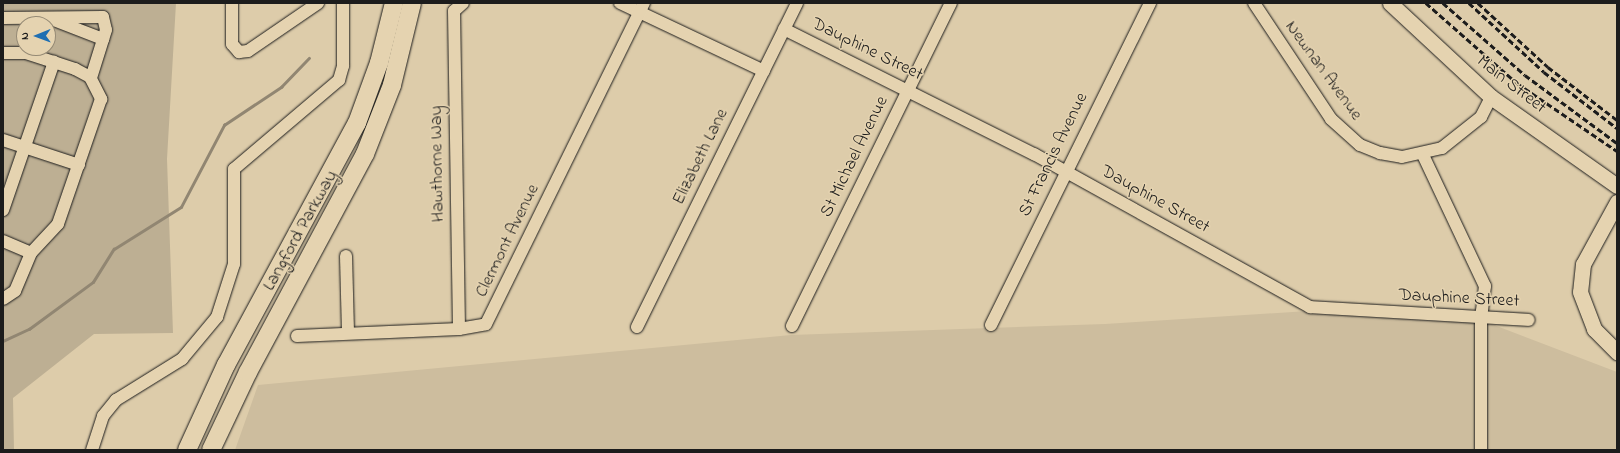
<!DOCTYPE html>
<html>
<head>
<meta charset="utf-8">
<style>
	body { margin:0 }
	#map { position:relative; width:1620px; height:453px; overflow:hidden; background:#dca; font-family:"Indie Flower",sans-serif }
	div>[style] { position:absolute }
	.built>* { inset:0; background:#cdbd9e }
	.green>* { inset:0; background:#bdaf93 }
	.stream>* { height:2.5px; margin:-1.25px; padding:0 1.25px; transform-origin:1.25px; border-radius:1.25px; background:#918672 }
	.roads { filter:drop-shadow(0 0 1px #1c1c1c) drop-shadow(0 0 1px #1c1c1c) }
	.minor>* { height:12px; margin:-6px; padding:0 6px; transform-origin:6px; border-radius:6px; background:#e5d3b0 }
	.major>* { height:15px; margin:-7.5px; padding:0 7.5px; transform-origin:7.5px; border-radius:7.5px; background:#e5d3b0 }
	.highway>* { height:18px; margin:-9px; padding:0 9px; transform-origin:9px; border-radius:9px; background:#e5d3b0 }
	.rail>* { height:2.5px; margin-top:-1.25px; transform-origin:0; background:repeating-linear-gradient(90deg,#1c1c1c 0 6px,transparent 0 9px) }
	span { translate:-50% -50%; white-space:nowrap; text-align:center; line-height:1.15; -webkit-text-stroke:3px #e5d3b0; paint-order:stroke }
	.street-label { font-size:18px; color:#1c1c1c }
	.frame { position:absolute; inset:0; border:4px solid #1c1c1c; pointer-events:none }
	.north { position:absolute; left:16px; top:16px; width:40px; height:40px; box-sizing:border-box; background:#e5d3b0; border:1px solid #958a75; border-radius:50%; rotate:269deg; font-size:11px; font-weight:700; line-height:16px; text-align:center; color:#1c1c1c }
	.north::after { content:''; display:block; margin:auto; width:14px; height:18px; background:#1f6fb2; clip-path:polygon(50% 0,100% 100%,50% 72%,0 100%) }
</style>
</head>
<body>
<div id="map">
	<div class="built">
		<div style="clip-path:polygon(1323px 310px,1481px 320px,1617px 372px,1617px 450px,235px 450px,258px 385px,791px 335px,1105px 324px)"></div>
	</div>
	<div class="green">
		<div style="clip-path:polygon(evenodd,3px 3px,176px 3px,167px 159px,173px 333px,94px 334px,13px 398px,14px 450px,3px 450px,3px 3px,24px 24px,48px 24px,48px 48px,24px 48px,24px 24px)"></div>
	</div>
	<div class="stream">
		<div style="left:3px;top:341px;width:29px;rotate:-25deg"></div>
		<div style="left:29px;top:329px;width:79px;rotate:-36.3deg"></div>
		<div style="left:93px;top:282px;width:39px;rotate:-58deg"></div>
		<div style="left:114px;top:249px;width:79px;rotate:-32.1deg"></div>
		<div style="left:181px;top:207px;width:93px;rotate:-62.3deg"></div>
		<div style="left:224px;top:125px;width:69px;rotate:-33.7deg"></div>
		<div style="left:281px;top:87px;width:40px;rotate:-46deg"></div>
	</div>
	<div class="roads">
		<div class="minor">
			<div style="left:232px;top:3px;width:41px;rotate:90deg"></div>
			<div style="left:232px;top:44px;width:11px;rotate:49deg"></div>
			<div style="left:239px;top:52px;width:9px;rotate:-6deg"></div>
			<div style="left:248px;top:51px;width:85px;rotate:-34.4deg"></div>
			<div style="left:620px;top:3px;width:159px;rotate:25.3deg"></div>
			<div style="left:1254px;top:3px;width:139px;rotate:56.4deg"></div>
			<div style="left:1331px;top:119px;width:39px;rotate:42deg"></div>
			<div style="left:1360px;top:145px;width:22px;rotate:22deg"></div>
			<div style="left:1380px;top:153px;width:22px;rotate:10deg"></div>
			<div style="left:1402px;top:157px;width:41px;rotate:-12.7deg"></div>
			<div style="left:1442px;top:148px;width:50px;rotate:-38.5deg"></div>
			<div style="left:1481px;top:117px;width:22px;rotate:-63deg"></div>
			<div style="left:3px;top:18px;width:100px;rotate:-0.6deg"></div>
			<div style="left:103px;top:17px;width:13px;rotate:77deg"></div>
			<div style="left:106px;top:30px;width:50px;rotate:107.4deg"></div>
			<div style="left:51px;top:19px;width:56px;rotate:21deg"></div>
			<div style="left:784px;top:29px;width:280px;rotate:26.6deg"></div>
			<div style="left:1034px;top:154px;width:316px;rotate:29deg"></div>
			<div style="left:1310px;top:307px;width:219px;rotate:3.4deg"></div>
			<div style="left:3px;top:53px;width:23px"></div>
			<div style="left:26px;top:53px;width:52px;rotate:18.1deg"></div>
			<div style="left:75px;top:69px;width:17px;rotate:28deg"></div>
			<div style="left:90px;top:77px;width:25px;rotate:63deg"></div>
			<div style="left:101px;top:99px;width:132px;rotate:109deg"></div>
			<div style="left:58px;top:224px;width:40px;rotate:133deg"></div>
			<div style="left:31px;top:253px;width:41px;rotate:112.8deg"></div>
			<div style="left:15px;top:291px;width:14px;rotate:146deg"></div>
			<div style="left:3px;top:140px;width:80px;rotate:18.2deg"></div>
			<div style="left:1423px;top:155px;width:145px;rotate:64.7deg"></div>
			<div style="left:1485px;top:286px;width:32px;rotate:97deg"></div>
			<div style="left:1481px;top:318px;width:132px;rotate:90deg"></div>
			<div style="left:3px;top:210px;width:157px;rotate:-71deg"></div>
			<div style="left:3px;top:241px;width:30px;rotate:23deg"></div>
			<div style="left:346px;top:256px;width:77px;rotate:88.5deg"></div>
			<div style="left:991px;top:325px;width:359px;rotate:-63.7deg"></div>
			<div style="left:792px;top:326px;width:360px;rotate:-63.8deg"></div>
			<div style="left:637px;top:327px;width:361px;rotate:-63.7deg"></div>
			<div style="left:459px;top:329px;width:318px;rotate:-90.9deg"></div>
			<div style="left:454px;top:11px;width:12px;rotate:-42deg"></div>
			<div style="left:297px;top:336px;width:162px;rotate:-2.5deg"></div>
			<div style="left:459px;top:329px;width:27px;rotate:-10deg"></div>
			<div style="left:486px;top:324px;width:358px;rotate:-63.8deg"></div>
			<div style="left:92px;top:450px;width:36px;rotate:-72deg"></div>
			<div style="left:103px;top:416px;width:21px;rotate:-51deg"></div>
			<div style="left:116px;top:400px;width:78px;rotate:-31.8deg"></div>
			<div style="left:182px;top:359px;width:55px;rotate:-50.2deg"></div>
			<div style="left:217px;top:317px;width:56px;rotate:-72.2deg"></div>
			<div style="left:234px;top:264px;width:95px;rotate:-90deg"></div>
			<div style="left:234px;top:169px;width:138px;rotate:-40.3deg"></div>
			<div style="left:339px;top:80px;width:15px;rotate:-74deg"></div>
			<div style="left:343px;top:66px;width:63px;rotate:-90deg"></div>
		</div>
		<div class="major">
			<div style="left:1390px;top:3px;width:138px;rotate:42.9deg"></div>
			<div style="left:1491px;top:97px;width:154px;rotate:35.2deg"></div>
			<div style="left:1617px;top:202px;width:71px;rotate:118.7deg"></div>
			<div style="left:1583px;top:264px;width:28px;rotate:96deg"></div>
			<div style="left:1580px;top:292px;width:40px;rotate:69deg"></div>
			<div style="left:1594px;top:329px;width:33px;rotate:45deg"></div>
		</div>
		<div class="highway">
			<div style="left:187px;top:450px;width:94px;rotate:-65.4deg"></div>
			<div style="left:226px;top:365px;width:275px;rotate:-61.6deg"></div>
			<div style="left:357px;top:123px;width:64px;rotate:-69.9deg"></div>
			<div style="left:379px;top:63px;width:62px;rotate:-76deg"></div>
			<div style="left:211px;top:450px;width:86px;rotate:-64.6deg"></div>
			<div style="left:248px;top:372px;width:247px;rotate:-61.8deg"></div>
			<div style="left:365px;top:154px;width:74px;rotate:-68.6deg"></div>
			<div style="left:392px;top:85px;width:84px;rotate:-76.3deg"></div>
		</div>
	</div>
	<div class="rail">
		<div style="left:1426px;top:3px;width:121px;rotate:41.3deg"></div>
		<div style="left:1517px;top:83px;width:121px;rotate:34.2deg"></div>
		<div style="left:1443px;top:3px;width:109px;rotate:41.3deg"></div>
		<div style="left:1525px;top:75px;width:114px;rotate:36.5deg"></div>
		<div style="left:1469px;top:3px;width:102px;rotate:42.6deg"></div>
		<div style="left:1544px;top:72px;width:92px;rotate:37.5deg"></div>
		<div style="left:1478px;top:3px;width:95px;rotate:42.4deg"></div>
		<div style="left:1548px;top:67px;width:87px;rotate:37.5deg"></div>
	</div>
	<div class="street-label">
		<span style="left:867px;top:50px;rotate:26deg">Dauphine Street</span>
		<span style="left:1323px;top:71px;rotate:54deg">Newnan Avenue</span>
		<span style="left:1511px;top:85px;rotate:38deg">Main Street</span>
		<span style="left:1054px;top:155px;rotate:-64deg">St Francis Avenue</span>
		<span style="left:701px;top:157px;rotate:-64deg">Elizabeth Lane</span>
		<span style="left:855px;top:157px;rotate:-64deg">St Michael Avenue</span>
		<span style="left:438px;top:164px;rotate:-91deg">Hawthorne Way</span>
		<span style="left:1155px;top:200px;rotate:29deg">Dauphine Street</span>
		<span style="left:301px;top:231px;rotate:-61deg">Langford Parkway</span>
		<span style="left:508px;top:241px;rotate:-64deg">Clermont Avenue</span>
		<span style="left:1459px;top:299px;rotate:3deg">Dauphine Street</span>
	</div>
	<div class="frame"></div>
	<div class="north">N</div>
</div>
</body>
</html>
